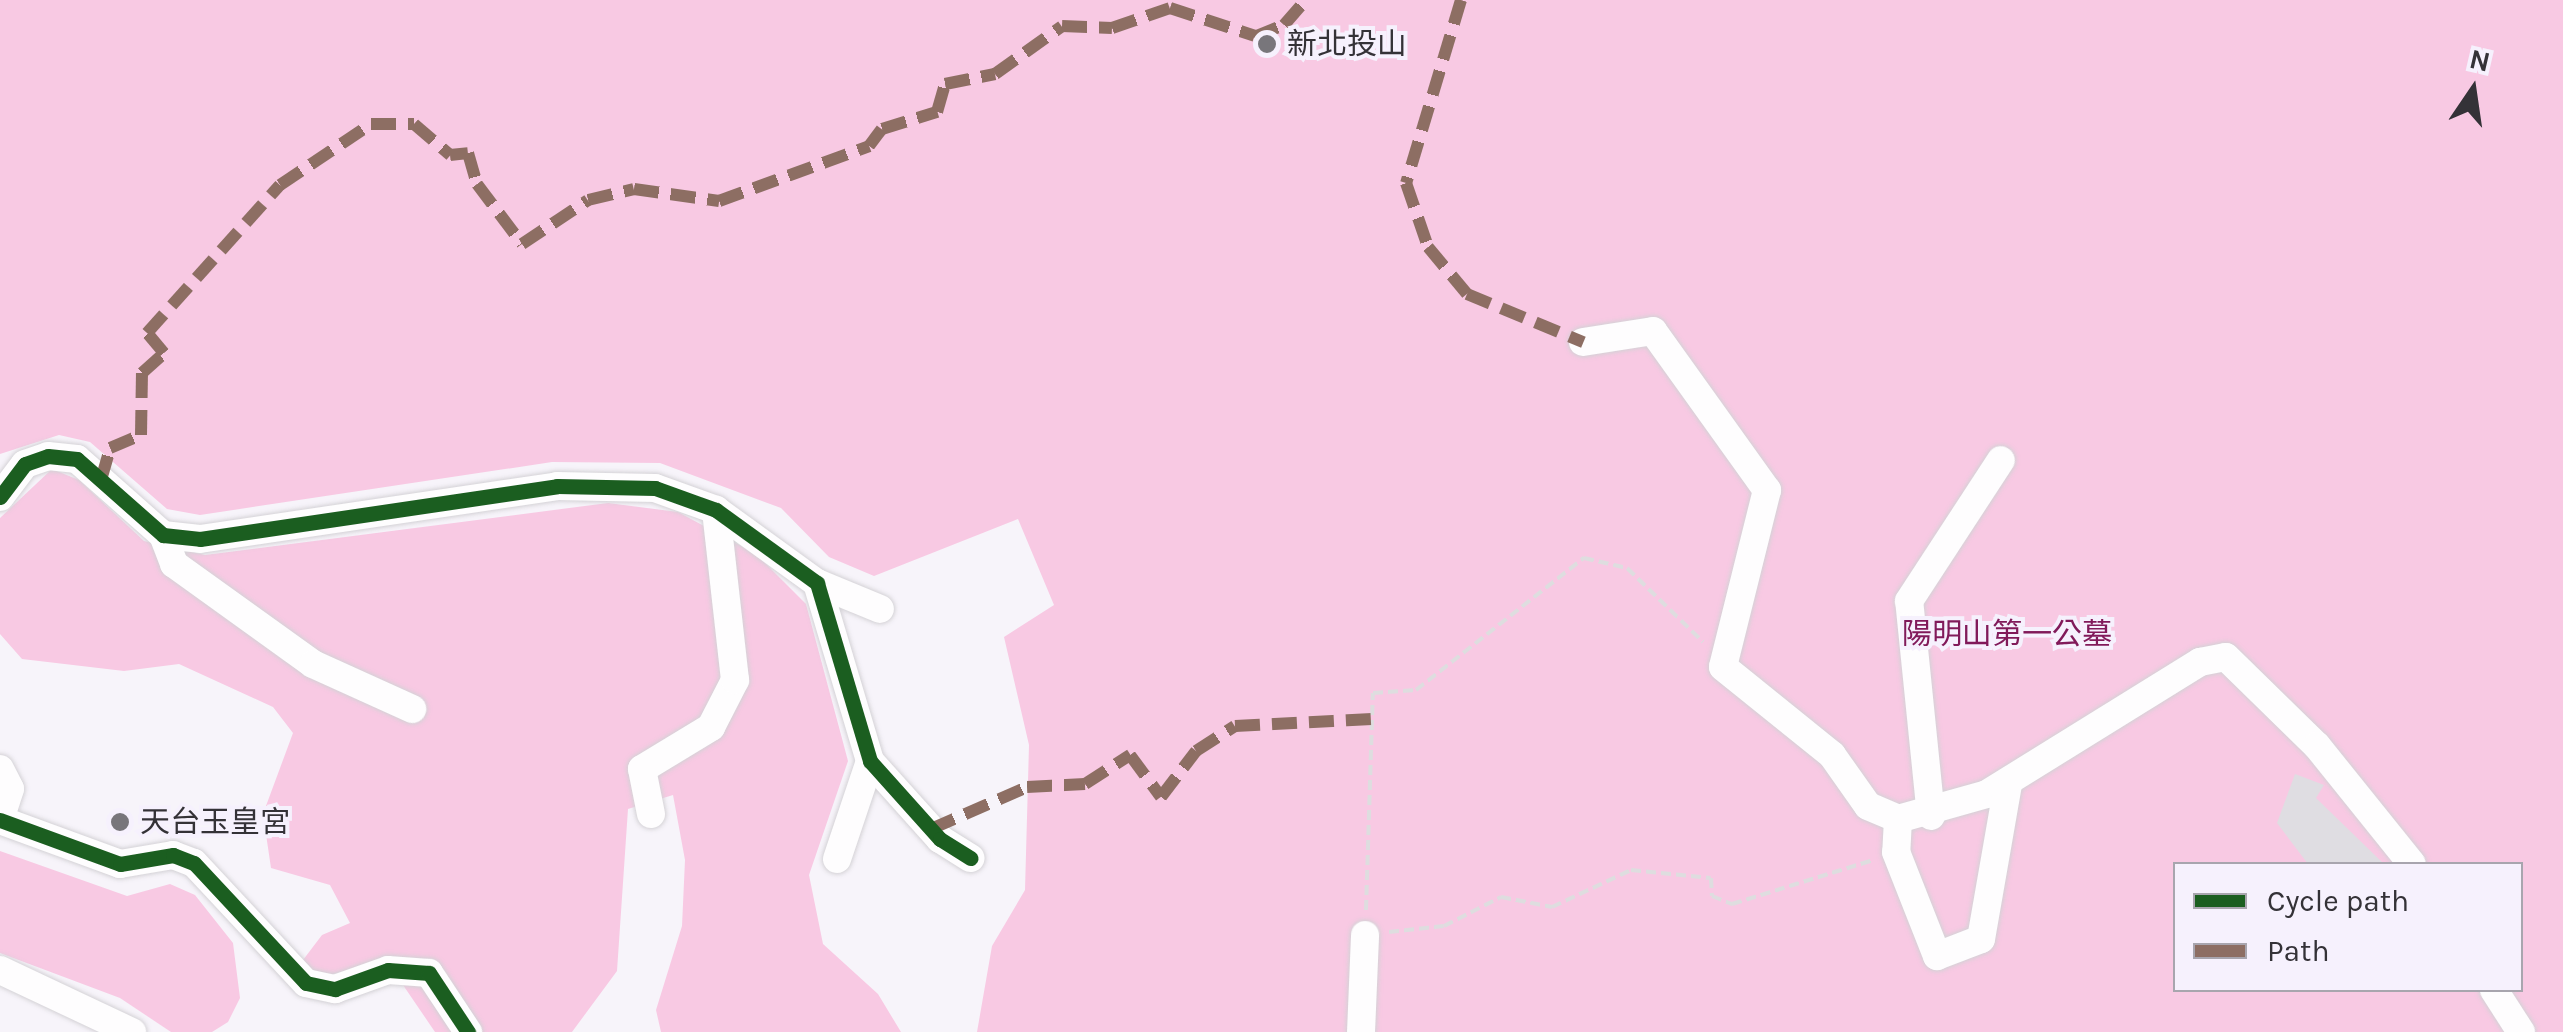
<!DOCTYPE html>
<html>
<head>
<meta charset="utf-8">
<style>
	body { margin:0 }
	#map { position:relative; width:2563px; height:1032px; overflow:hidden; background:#f7f4fa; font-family:Karla,"Noto Sans TC",sans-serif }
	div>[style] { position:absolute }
	.green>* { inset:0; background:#f8c9e3 }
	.building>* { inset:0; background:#dfdde2 }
	.path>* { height:4px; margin-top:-2px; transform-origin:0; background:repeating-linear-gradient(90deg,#dedddf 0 10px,transparent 0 15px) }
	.roads { filter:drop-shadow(0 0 2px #d4d2d6) drop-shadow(0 0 2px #d4d2d6) }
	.minor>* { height:28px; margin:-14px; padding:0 14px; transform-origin:14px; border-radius:14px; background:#fefdfe }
	.quiet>* { height:12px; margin-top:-6px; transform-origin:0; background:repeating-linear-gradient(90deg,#8d6e63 0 25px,transparent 0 37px) }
	.cycleway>* { height:15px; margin:-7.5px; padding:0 7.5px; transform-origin:7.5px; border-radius:7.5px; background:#1b5e20 }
	.dots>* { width:28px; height:28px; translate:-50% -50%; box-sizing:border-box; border:5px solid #f6f1fd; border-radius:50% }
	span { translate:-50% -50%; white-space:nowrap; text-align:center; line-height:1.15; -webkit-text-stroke:8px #f6f1fd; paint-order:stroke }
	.poi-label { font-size:30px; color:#343237 }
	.left { translate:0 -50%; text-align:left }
	.park-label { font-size:30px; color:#811a5a }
	.legend { position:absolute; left:2173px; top:862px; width:350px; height:130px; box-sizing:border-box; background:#f6f1fd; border:2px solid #a8a5ae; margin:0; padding:12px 18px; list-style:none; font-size:30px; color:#343237 }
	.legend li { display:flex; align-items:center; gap:20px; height:50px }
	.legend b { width:50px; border:2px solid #a8a5ae }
	.north { position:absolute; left:2423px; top:40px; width:100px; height:100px; -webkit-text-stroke:8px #f6f1fd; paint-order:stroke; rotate:13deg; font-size:28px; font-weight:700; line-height:40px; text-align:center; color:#343237 }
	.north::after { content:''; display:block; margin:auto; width:35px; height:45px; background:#343237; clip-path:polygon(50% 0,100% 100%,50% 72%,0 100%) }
</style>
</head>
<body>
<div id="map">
	<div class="green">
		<div style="clip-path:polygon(evenodd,0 0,2563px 0,2563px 1032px,977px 1032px,992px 946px,1025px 890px,1029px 745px,1004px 637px,1054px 605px,1018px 519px,874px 576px,829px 557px,781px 508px,660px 463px,552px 462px,200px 515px,167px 509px,90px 442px,59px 435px,0 454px,0 0,2176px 864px,2520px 864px,2520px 990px,2176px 990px,2176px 864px)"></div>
		<div style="clip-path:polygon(52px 469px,79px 480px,144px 541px,205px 555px,608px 503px,678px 512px,756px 554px,806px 604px,848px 761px,809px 875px,823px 944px,878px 994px,901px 1032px,661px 1032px,656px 1010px,682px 926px,685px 860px,673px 795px,628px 809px,617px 971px,572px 1032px,435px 1032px,386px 960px,318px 978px,303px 960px,322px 935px,350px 923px,330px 885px,271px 868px,263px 814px,293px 733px,273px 707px,179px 664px,124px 671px,22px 659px,0 634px,0 518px)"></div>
		<div style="clip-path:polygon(0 851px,127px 896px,170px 884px,195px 895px,233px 943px,240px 998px,228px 1022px,212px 1032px,171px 1032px,120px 998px,0 953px)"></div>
	</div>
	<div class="building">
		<div style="clip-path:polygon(2295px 774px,2324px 785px,2316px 798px,2384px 864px,2308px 864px,2277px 823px)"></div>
	</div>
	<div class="path">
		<div style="left:1366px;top:910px;width:217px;rotate:-88.2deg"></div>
		<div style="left:1373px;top:693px;width:43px;rotate:-4deg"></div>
		<div style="left:1416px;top:690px;width:214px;rotate:-38.2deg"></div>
		<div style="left:1584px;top:558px;width:44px;rotate:13.1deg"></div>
		<div style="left:1627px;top:568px;width:106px;rotate:44.2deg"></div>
		<div style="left:1389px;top:932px;width:55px;rotate:-6.2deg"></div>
		<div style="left:1444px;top:926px;width:64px;rotate:-27deg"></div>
		<div style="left:1501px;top:897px;width:52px;rotate:11.1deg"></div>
		<div style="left:1552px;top:907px;width:87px;rotate:-25.1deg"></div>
		<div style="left:1631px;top:870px;width:80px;rotate:5.7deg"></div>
		<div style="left:1711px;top:878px;width:18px;rotate:87deg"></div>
		<div style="left:1712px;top:896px;width:22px;rotate:22deg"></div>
		<div style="left:1732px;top:904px;width:148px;rotate:-17.3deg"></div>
	</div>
	<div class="roads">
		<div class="minor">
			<div style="left:1583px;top:342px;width:71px;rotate:-8.9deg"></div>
			<div style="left:1653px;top:331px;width:196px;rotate:54.4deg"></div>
			<div style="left:1767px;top:490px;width:182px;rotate:104deg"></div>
			<div style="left:1723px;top:667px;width:140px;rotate:38.9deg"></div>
			<div style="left:1832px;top:755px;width:62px;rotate:54.8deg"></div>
			<div style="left:1868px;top:806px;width:33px;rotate:23deg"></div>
			<div style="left:1898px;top:819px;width:92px;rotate:-15.7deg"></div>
			<div style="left:1987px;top:794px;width:251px;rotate:-31.8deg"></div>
			<div style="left:2200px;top:662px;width:26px;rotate:-11deg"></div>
			<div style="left:2226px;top:657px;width:127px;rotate:44.4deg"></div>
			<div style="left:2317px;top:746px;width:151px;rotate:51.2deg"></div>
			<div style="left:0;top:497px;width:41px;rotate:-52.9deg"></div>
			<div style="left:25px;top:464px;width:24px;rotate:-19deg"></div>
			<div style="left:48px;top:456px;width:29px;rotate:6deg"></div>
			<div style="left:77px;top:459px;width:115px;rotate:41.5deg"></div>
			<div style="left:163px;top:535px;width:37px;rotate:6deg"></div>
			<div style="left:200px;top:539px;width:361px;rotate:-8.4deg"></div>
			<div style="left:557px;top:486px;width:98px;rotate:1.2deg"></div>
			<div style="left:655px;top:488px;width:65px;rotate:19.8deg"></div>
			<div style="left:716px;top:510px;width:125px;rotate:35.9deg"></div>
			<div style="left:817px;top:583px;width:186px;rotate:73.4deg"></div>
			<div style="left:870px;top:761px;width:105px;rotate:48.1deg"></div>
			<div style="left:940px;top:839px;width:36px;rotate:32deg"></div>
			<div style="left:163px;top:535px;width:31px;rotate:69deg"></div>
			<div style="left:174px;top:564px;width:171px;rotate:35.7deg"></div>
			<div style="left:313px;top:664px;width:109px;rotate:24.4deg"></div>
			<div style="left:817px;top:583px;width:68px;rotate:22.4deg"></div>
			<div style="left:0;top:769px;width:22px;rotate:63deg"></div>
			<div style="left:10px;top:789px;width:33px;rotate:108deg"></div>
			<div style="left:651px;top:814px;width:46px;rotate:-101.3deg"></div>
			<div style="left:642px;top:769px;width:81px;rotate:-31.3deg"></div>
			<div style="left:711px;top:727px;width:53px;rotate:-62.9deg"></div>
			<div style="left:735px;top:680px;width:171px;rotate:-96.4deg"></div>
			<div style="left:1931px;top:816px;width:216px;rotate:-95.8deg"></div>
			<div style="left:1909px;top:601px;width:168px;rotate:-56.9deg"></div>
			<div style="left:1898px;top:819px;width:33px;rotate:93deg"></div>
			<div style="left:1896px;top:852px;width:112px;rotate:68.5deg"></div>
			<div style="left:1937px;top:956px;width:47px;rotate:-21.1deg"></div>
			<div style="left:1981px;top:939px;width:157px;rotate:-80.1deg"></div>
			<div style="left:0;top:820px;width:128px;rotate:20.1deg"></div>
			<div style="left:120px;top:864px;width:54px;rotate:-9.6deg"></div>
			<div style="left:173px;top:855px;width:22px;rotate:21deg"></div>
			<div style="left:194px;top:863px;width:164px;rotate:47deg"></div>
			<div style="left:306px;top:983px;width:30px;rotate:12deg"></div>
			<div style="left:335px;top:989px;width:56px;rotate:-19.7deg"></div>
			<div style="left:388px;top:970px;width:41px;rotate:4.2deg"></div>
			<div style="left:429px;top:973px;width:71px;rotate:56.5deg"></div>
			<div style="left:837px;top:859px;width:103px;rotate:-71.4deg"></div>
			<div style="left:0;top:970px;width:146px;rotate:25.2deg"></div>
			<div style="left:2494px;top:990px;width:50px;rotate:57.3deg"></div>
			<div style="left:1361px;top:1032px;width:97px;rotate:-87.6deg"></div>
		</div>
	</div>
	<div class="quiet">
		<div style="left:1461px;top:0;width:191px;rotate:106.7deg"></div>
		<div style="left:1406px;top:183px;width:68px;rotate:71deg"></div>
		<div style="left:1428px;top:247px;width:61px;rotate:50.3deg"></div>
		<div style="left:1467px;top:294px;width:126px;rotate:22.5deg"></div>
		<div style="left:1254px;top:37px;width:32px;rotate:-22deg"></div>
		<div style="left:1284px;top:25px;width:33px;rotate:-49deg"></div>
		<div style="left:101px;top:480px;width:33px;rotate:-74deg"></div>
		<div style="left:110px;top:448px;width:34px;rotate:-23deg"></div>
		<div style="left:141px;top:435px;width:62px;rotate:-89.1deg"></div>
		<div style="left:142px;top:373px;width:30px;rotate:-42deg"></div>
		<div style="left:164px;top:353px;width:26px;rotate:-130deg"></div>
		<div style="left:147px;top:333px;width:199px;rotate:-48.1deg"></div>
		<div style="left:280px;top:185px;width:110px;rotate:-33.8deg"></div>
		<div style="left:371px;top:124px;width:43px"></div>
		<div style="left:414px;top:124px;width:48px;rotate:40.7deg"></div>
		<div style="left:450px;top:155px;width:18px;rotate:-6deg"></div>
		<div style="left:468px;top:153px;width:32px;rotate:74deg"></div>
		<div style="left:477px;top:184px;width:75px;rotate:53.1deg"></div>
		<div style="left:522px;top:244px;width:79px;rotate:-33.7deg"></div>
		<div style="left:588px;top:200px;width:47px;rotate:-13.4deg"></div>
		<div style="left:634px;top:189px;width:86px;rotate:8deg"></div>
		<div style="left:719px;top:201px;width:160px;rotate:-20.1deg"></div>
		<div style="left:869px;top:146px;width:21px;rotate:-53deg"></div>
		<div style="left:882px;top:129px;width:58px;rotate:-17.2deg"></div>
		<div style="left:937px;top:112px;width:29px;rotate:-74deg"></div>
		<div style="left:945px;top:84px;width:51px;rotate:-11.3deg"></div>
		<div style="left:995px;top:74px;width:82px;rotate:-35.6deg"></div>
		<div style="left:1062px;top:26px;width:50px;rotate:2.3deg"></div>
		<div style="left:1112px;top:28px;width:61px;rotate:-19deg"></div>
		<div style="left:1170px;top:8px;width:89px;rotate:18.2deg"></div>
		<div style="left:931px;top:829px;width:105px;rotate:-23.6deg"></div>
		<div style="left:1027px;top:787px;width:58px;rotate:-3deg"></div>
		<div style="left:1085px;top:784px;width:54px;rotate:-32.8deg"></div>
		<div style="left:1130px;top:755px;width:52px;rotate:53.6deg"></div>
		<div style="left:1161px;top:797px;width:58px;rotate:-52.7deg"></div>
		<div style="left:1196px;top:751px;width:46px;rotate:-32.7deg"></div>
		<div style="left:1235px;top:726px;width:137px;rotate:-2.9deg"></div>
	</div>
	<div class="cycleway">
		<div style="left:0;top:497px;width:41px;rotate:-52.9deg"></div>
		<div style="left:25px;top:464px;width:24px;rotate:-19deg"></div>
		<div style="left:48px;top:456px;width:29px;rotate:6deg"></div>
		<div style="left:77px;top:459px;width:115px;rotate:41.5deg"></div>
		<div style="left:163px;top:535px;width:37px;rotate:6deg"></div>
		<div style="left:200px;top:539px;width:361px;rotate:-8.4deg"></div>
		<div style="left:557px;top:486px;width:98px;rotate:1.2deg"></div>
		<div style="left:655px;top:488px;width:65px;rotate:19.8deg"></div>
		<div style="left:716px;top:510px;width:125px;rotate:35.9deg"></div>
		<div style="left:817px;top:583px;width:186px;rotate:73.4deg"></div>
		<div style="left:870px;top:761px;width:105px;rotate:48.1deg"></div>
		<div style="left:940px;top:839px;width:36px;rotate:32deg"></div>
		<div style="left:0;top:820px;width:128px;rotate:20.1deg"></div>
		<div style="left:120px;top:864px;width:54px;rotate:-9.6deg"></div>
		<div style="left:173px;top:855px;width:22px;rotate:21deg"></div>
		<div style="left:194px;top:863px;width:164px;rotate:47deg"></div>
		<div style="left:306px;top:983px;width:30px;rotate:12deg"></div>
		<div style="left:335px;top:989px;width:56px;rotate:-19.7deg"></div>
		<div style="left:388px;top:970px;width:41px;rotate:4.2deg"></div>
		<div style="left:429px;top:973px;width:71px;rotate:56.5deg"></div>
	</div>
	<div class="dots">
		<div style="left:1267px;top:44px;background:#78767b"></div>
		<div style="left:120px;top:822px;background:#78767b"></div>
	</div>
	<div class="poi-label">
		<span class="left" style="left:1287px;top:44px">新北投山</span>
		<span class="left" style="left:140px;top:822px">天台玉皇宮</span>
	</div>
	<div class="park-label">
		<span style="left:2007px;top:634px">陽明山第一公墓</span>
	</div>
	<ul class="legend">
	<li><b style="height:12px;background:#1b5e20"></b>Cycle path</li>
	<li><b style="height:12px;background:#8d6e63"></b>Path</li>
	</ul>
	<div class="north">N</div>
</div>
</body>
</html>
